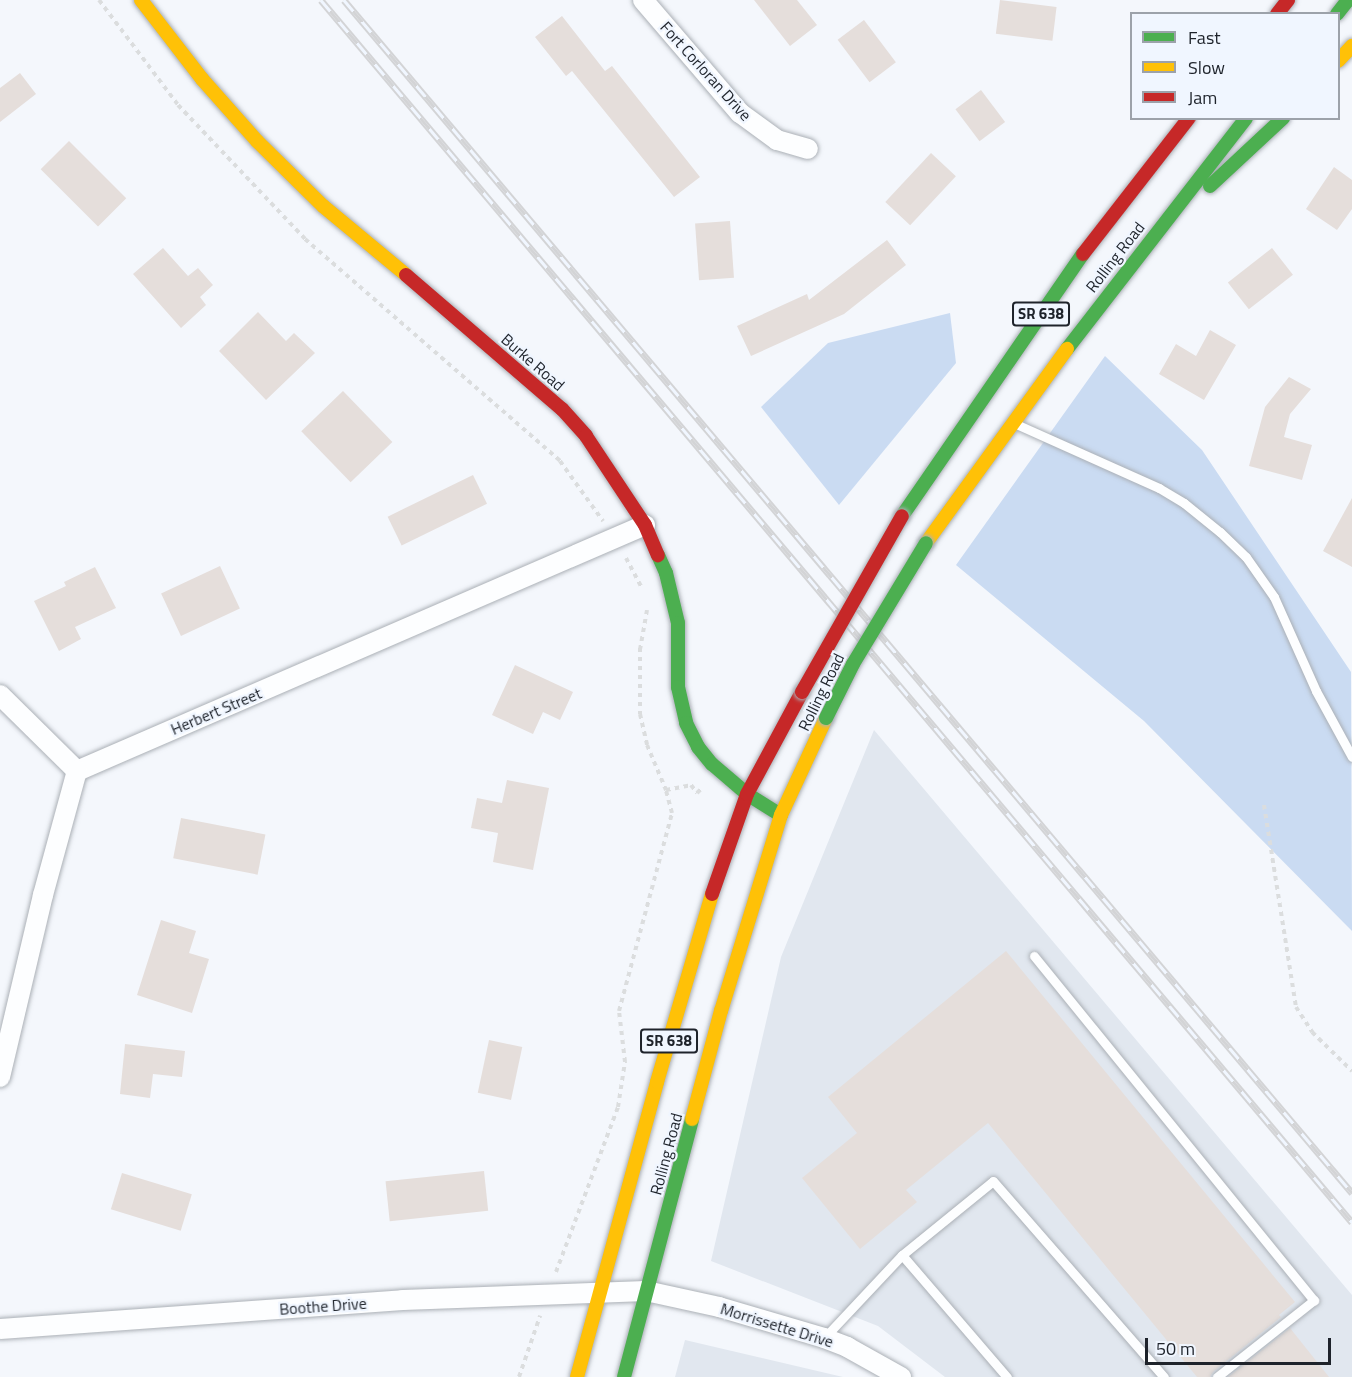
<!DOCTYPE html>
<html>
<head>
<meta charset="utf-8">
<style>
	body { margin:0 }
	#map { position:relative; width:1352px; height:1377px; overflow:hidden; background:#f4f7fc; font-family:"Titillium Web",sans-serif }
	div>[style] { position:absolute }
	.built>* { inset:0; background:#e1e7ef }
	.forest>* { inset:0; background:#cadbf2 }
	.building>* { inset:0; background:#e5dedb; transform-origin:0 0 }
	.path>* { height:4px; margin-top:-2px; transform-origin:0; background:repeating-linear-gradient(90deg,#dbddde 0 4.5px,transparent 0 9px) }
	.roads { filter:drop-shadow(0 0 2px #abb0b6) drop-shadow(0 0 2px #abb0b6) }
	.lane>* { height:9px; margin:-4.5px; padding:0 4.5px; transform-origin:4.5px; border-radius:4.5px; background:#fdfeff }
	.street>* { height:20px; margin:-10px; padding:0 10px; transform-origin:10px; border-radius:10px; background:#fdfeff }
	.fast>* { height:14px; margin:-7px; padding:0 7px; transform-origin:7px; border-radius:7px; background:#4caf50 }
	.slow>* { height:14px; margin:-7px; padding:0 7px; transform-origin:7px; border-radius:7px; background:#ffc107 }
	.jam>* { height:14px; margin:-7px; padding:0 7px; transform-origin:7px; border-radius:7px; background:#c62828 }
	.rail>* { height:7px; margin-top:-3.5px; transform-origin:0; background:repeating-linear-gradient(90deg,#f0f6ff 0 14px,#d3d4d6 0 28px); box-sizing:border-box; border-block:2px solid #d3d4d6 }
	.bridges { filter:drop-shadow(0 0 2px #abb0b6) drop-shadow(0 0 2px #abb0b6) }
	.fast-bridge>* { height:14px; margin:-7px; padding:0 7px; transform-origin:7px; border-radius:7px; background:#4caf50 }
	.jam-bridge>* { height:14px; margin:-7px; padding:0 7px; transform-origin:7px; border-radius:7px; background:#c62828 }
	span { translate:-50% -50%; white-space:nowrap; text-align:center; line-height:1.15; -webkit-text-stroke:4.5px #f0f6ff; paint-order:stroke }
	.shield-label span { padding:2px 4px; background:#f0f6ff; border:2px solid; border-radius:4px; -webkit-text-stroke-width:0 }
	.shield-label { font-size:15px; color:#1e232b; font-weight:700 }
	.street-label { font-size:16px; color:#1e232b }
	.legend { position:absolute; left:1130px; top:12px; width:210px; height:108px; box-sizing:border-box; background:#f0f6ff; border:2px solid #9ca2aa; margin:0; padding:8px 10px; list-style:none; font-size:18px; color:#1e232b }
	.legend li { display:flex; align-items:center; gap:12px; height:30px }
	.legend b { width:30px; border:2px solid #9ca2aa }
	.scale { position:absolute; left:1145px; top:1338px; width:186px; height:27px; box-sizing:border-box; border:3px solid #1e232b; border-top:0; padding-left:8px; font-size:18px; line-height:21px; white-space:nowrap; color:#1e232b; -webkit-text-stroke:4px #f0f6ff; paint-order:stroke }
</style>
</head>
<body>
<div id="map">
	<div class="built">
		<div style="clip-path:polygon(874px 730px,1352px 1295px,1352px 1377px,945px 1377px,878px 1326px,711px 1261px,781px 957px)"></div>
		<div style="clip-path:polygon(685px 1340px,843px 1377px,675px 1377px)"></div>
	</div>
	<div class="forest">
		<div style="clip-path:polygon(950px 313px,956px 363px,839px 505px,761px 407px,828px 343px)"></div>
		<div style="clip-path:polygon(1105px 356px,1202px 450px,1351px 672px,1352px 931px,1144px 721px,956px 565px)"></div>
	</div>
	<div class="building">
		<div style="clip-path:polygon(754px 0,797px 0,817px 25px,790px 46px)"></div>
		<div style="left:1000px;top:0;width:57px;height:34px;rotate:7deg"></div>
		<div style="clip-path:polygon(562px 16px,605px 71px,612px 66px,700px 177px,674px 197px,572px 71px,566px 76px,535px 37px)"></div>
		<div style="left:864px;top:20px;width:53px;height:33px;rotate:53deg"></div>
		<div style="clip-path:polygon(20px 73px,36px 94px,0 122px,0 88px)"></div>
		<div style="left:981px;top:90px;width:40px;height:32px;rotate:53deg"></div>
		<div style="left:69px;top:141px;width:81px;height:40px;rotate:45deg"></div>
		<div style="left:931px;top:153px;width:34px;height:67px;rotate:43deg"></div>
		<div style="clip-path:polygon(1334px 167px,1352px 180px,1352px 209px,1337px 230px,1306px 209px)"></div>
		<div style="left:730px;top:221px;width:57px;height:35px;rotate:86deg"></div>
		<div style="clip-path:polygon(887px 240px,906px 265px,844px 314px,751px 356px,737px 326px,807px 294px,809px 300px)"></div>
		<div style="clip-path:polygon(163px 248px,188px 276px,198px 268px,213px 285px,200px 297px,206px 305px,181px 328px,133px 274px)"></div>
		<div style="left:1272px;top:248px;width:34px;height:56px;rotate:52deg"></div>
		<div style="clip-path:polygon(258px 312px,286px 341px,294px 333px,315px 353px,266px 400px,219px 351px)"></div>
		<div style="clip-path:polygon(1210px 330px,1236px 345px,1204px 400px,1159px 374px,1176px 344px,1196px 356px)"></div>
		<div style="clip-path:polygon(1289px 377px,1311px 389px,1290px 414px,1284px 437px,1312px 445px,1302px 480px,1249px 466px,1265px 407px)"></div>
		<div style="left:343px;top:391px;width:71px;height:58px;rotate:46deg"></div>
		<div style="left:473px;top:475px;width:32px;height:95px;rotate:64deg"></div>
		<div style="clip-path:polygon(1352px 498px,1352px 567px,1323px 551px)"></div>
		<div style="left:220px;top:566px;width:47px;height:65px;rotate:65deg"></div>
		<div style="clip-path:polygon(95px 567px,116px 608px,75px 627px,81px 639px,59px 651px,34px 601px,66px 586px,64px 582px)"></div>
		<div style="clip-path:polygon(515px 665px,573px 692px,560px 720px,543px 712px,533px 734px,492px 715px)"></div>
		<div style="clip-path:polygon(507px 780px,549px 788px,533px 870px,493px 862px,498px 833px,471px 828px,477px 798px,502px 803px)"></div>
		<div style="left:181px;top:818px;width:86px;height:41px;rotate:11deg"></div>
		<div style="clip-path:polygon(161px 920px,196px 931px,189px 953px,209px 959px,192px 1013px,137px 995px)"></div>
		<div style="clip-path:polygon(1006px 951px,1295px 1302px,1279px 1315px,1281px 1317px,1213px 1372px,1210px 1377px,1197px 1377px,988px 1123px,906px 1190px,917px 1202px,860px 1249px,802px 1178px,857px 1133px,828px 1097px)"></div>
		<div style="left:489px;top:1040px;width:34px;height:54px;rotate:12deg"></div>
		<div style="clip-path:polygon(125px 1044px,185px 1051px,182px 1077px,153px 1074px,150px 1098px,120px 1094px)"></div>
		<div style="left:484px;top:1171px;width:40px;height:99px;rotate:84deg"></div>
		<div style="left:122px;top:1173px;width:73px;height:38px;rotate:17deg"></div>
		<div style="clip-path:polygon(1290px 1328px,1329px 1377px,1228px 1377px)"></div>
	</div>
	<div class="path">
		<div style="left:99px;top:0;width:131px;rotate:53deg"></div>
		<div style="left:178px;top:105px;width:185px;rotate:46.5deg"></div>
		<div style="left:305px;top:239px;width:338px;rotate:41deg"></div>
		<div style="left:560px;top:461px;width:74px;rotate:54.4deg"></div>
		<div style="left:626px;top:558px;width:34px;rotate:62deg"></div>
		<div style="left:647px;top:610px;width:39px;rotate:100deg"></div>
		<div style="left:640px;top:648px;width:66px;rotate:90deg"></div>
		<div style="left:640px;top:714px;width:32px;rotate:77deg"></div>
		<div style="left:647px;top:745px;width:49px;rotate:67.1deg"></div>
		<div style="left:1264px;top:805px;width:205px;rotate:81deg"></div>
		<div style="left:1296px;top:1007px;width:30px;rotate:57deg"></div>
		<div style="left:1312px;top:1032px;width:56px;rotate:44.3deg"></div>
		<div style="left:556px;top:1272px;width:176px;rotate:-69.4deg"></div>
		<div style="left:618px;top:1107px;width:46px;rotate:-81.2deg"></div>
		<div style="left:625px;top:1062px;width:51px;rotate:-96.7deg"></div>
		<div style="left:619px;top:1011px;width:205px;rotate:-75deg"></div>
		<div style="left:672px;top:813px;width:24px;rotate:-105deg"></div>
		<div style="left:666px;top:790px;width:25px;rotate:-11deg"></div>
		<div style="left:691px;top:785px;width:10px;rotate:53deg"></div>
		<div style="left:697px;top:793px;width:7px;rotate:-45deg"></div>
		<div style="left:519px;top:1377px;width:65px;rotate:-71deg"></div>
	</div>
	<div class="roads">
		<div class="lane">
			<div style="left:1016px;top:424px;width:157px;rotate:24.1deg"></div>
			<div style="left:1159px;top:488px;width:29px;rotate:31deg"></div>
			<div style="left:1184px;top:503px;width:46px;rotate:38.9deg"></div>
			<div style="left:1220px;top:532px;width:36px;rotate:44deg"></div>
			<div style="left:1246px;top:557px;width:49px;rotate:55deg"></div>
			<div style="left:1274px;top:597px;width:103px;rotate:65.9deg"></div>
			<div style="left:1316px;top:691px;width:75px;rotate:61.4deg"></div>
			<div style="left:1034px;top:956px;width:444px;rotate:50.9deg"></div>
			<div style="left:1314px;top:1300px;width:124px;rotate:141.6deg"></div>
			<div style="left:902px;top:1255px;width:161px;rotate:49.3deg"></div>
			<div style="left:824px;top:1338px;width:114px;rotate:-46.8deg"></div>
			<div style="left:902px;top:1255px;width:117px;rotate:-39.1deg"></div>
			<div style="left:993px;top:1181px;width:260px;rotate:48.9deg"></div>
		</div>
		<div class="street">
			<div style="left:643px;top:0;width:149px;rotate:49.4deg"></div>
			<div style="left:740px;top:113px;width:46px;rotate:36.1deg"></div>
			<div style="left:777px;top:140px;width:32px;rotate:16deg"></div>
			<div style="left:0;top:695px;width:108px;rotate:44.6deg"></div>
			<div style="left:77px;top:771px;width:619px;rotate:-23.42deg"></div>
			<div style="left:0;top:1077px;width:187px;rotate:-76.7deg"></div>
			<div style="left:43px;top:895px;width:129px;rotate:-74.7deg"></div>
			<div style="left:0;top:1329px;width:404px;rotate:-4.1deg"></div>
			<div style="left:403px;top:1300px;width:243px;rotate:-2.1deg"></div>
			<div style="left:646px;top:1291px;width:75px;rotate:12.4deg"></div>
			<div style="left:719px;top:1307px;width:109px;rotate:16.4deg"></div>
			<div style="left:824px;top:1338px;width:25px;rotate:21deg"></div>
			<div style="left:847px;top:1347px;width:62px;rotate:29.1deg"></div>
		</div>
		<div class="fast">
			<div style="left:1337px;top:14px;width:18px;rotate:-52deg"></div>
			<div style="left:1210px;top:186px;width:100px;rotate:-43deg"></div>
			<div style="left:1067px;top:349px;width:292px;rotate:-52.2deg"></div>
			<div style="left:902px;top:516px;width:318px;rotate:-55.4deg"></div>
			<div style="left:658px;top:555px;width:20px;rotate:66deg"></div>
			<div style="left:666px;top:573px;width:51px;rotate:76.5deg"></div>
			<div style="left:678px;top:623px;width:64px;rotate:90deg"></div>
			<div style="left:678px;top:687px;width:37px;rotate:77deg"></div>
			<div style="left:686px;top:723px;width:27px;rotate:63deg"></div>
			<div style="left:698px;top:747px;width:22px;rotate:51deg"></div>
			<div style="left:712px;top:764px;width:46px;rotate:40.6deg"></div>
			<div style="left:747px;top:794px;width:40px;rotate:32deg"></div>
			<div style="left:624px;top:1377px;width:267px;rotate:-75.2deg"></div>
		</div>
		<div class="slow">
			<div style="left:141px;top:0;width:100px;rotate:52.3deg"></div>
			<div style="left:202px;top:79px;width:83px;rotate:48.4deg"></div>
			<div style="left:257px;top:141px;width:93px;rotate:44.6deg"></div>
			<div style="left:323px;top:206px;width:108px;rotate:39.7deg"></div>
			<div style="left:1338px;top:61px;width:21px;rotate:-47deg"></div>
			<div style="left:926px;top:543px;width:240px;rotate:-54deg"></div>
			<div style="left:692px;top:1119px;width:112px;rotate:-75deg"></div>
			<div style="left:721px;top:1011px;width:205px;rotate:-73deg"></div>
			<div style="left:781px;top:815px;width:107px;rotate:-65.1deg"></div>
			<div style="left:577px;top:1377px;width:306px;rotate:-74.8deg"></div>
			<div style="left:657px;top:1082px;width:196px;rotate:-73.7deg"></div>
		</div>
		<div class="jam">
			<div style="left:1277px;top:14px;width:18px;rotate:-52deg"></div>
			<div style="left:1083px;top:254px;width:172px;rotate:-52.1deg"></div>
			<div style="left:406px;top:275px;width:206px;rotate:40.7deg"></div>
			<div style="left:562px;top:409px;width:36px;rotate:48deg"></div>
			<div style="left:586px;top:436px;width:107px;rotate:56.5deg"></div>
			<div style="left:645px;top:525px;width:33px;rotate:67deg"></div>
			<div style="left:712px;top:894px;width:106px;rotate:-70.7deg"></div>
			<div style="left:747px;top:794px;width:116px;rotate:-61.7deg"></div>
		</div>
	</div>
	<div class="rail">
		<div style="left:321px;top:0;width:1599px;rotate:49.85deg"></div>
		<div style="left:344px;top:0;width:1562px;rotate:49.8deg"></div>
	</div>
	<div class="bridges">
		<div class="fast-bridge">
			<div style="left:826px;top:718px;width:60px;rotate:-63.4deg"></div>
			<div style="left:853px;top:664px;width:141px;rotate:-58.9deg"></div>
		</div>
		<div class="jam-bridge">
			<div style="left:802px;top:692px;width:202px;rotate:-60.4deg"></div>
		</div>
	</div>
	<div class="shield-label">
		<span style="left:1041px;top:314px">SR 638</span>
		<span style="left:669px;top:1041px">SR 638</span>
	</div>
	<div class="street-label">
		<span style="left:706px;top:71px;rotate:48deg">Fort Corloran Drive</span>
		<span style="left:1115px;top:257px;rotate:-52deg">Rolling Road</span>
		<span style="left:533px;top:362px;rotate:41deg">Burke Road</span>
		<span style="left:821px;top:692px;rotate:-64deg">Rolling Road</span>
		<span style="left:216px;top:711px;rotate:-23deg">Herbert Street</span>
		<span style="left:666px;top:1154px;rotate:-75deg">Rolling Road</span>
		<span style="left:323px;top:1306px;rotate:-4deg">Boothe Drive</span>
		<span style="left:777px;top:1325px;rotate:17deg">Morrissette Drive</span>
	</div>
	<ul class="legend">
	<li><b style="height:8px;background:#4caf50"></b>Fast</li>
	<li><b style="height:8px;background:#ffc107"></b>Slow</li>
	<li><b style="height:8px;background:#c62828"></b>Jam</li>
	</ul>
	<div class="scale">50 m</div>
</div>
</body>
</html>
